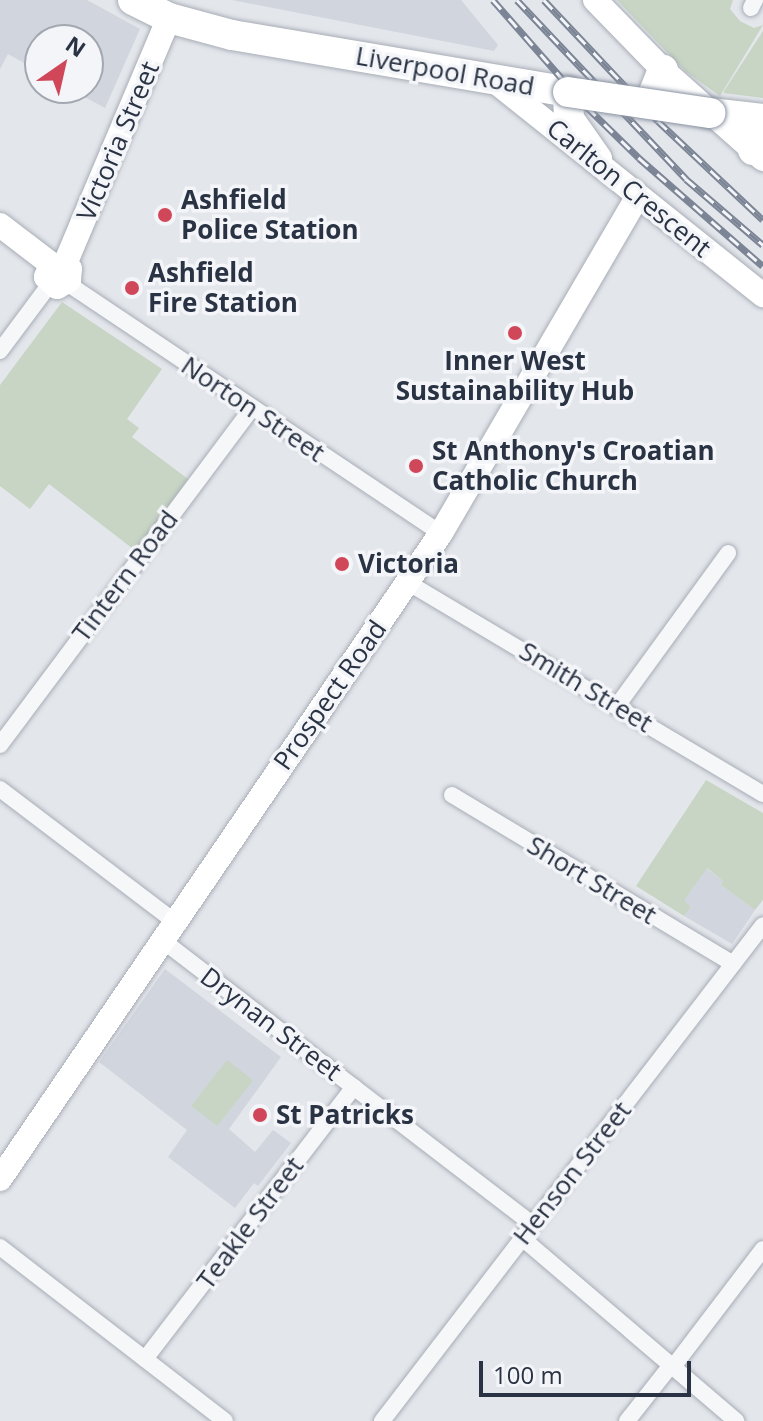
<!DOCTYPE html>
<html>
<head>
<meta charset="utf-8">
<style>
	body { margin:0 }
	#map { position:relative; width:763px; height:1421px; overflow:hidden; background:#e3e6eb; font-family:"Open Sans",sans-serif }
	div>[style] { position:absolute }
	.built>* { inset:0; background:#d1d5dd }
	.green>* { inset:0; background:#c8d5c4; transform-origin:0 0 }
	.roads { filter:drop-shadow(0 0 2px #a8adb6) drop-shadow(0 0 2px #a8adb6) }
	.street>* { height:16px; margin:-8px; padding:0 8px; transform-origin:8px; border-radius:8px; background:#f6f7f9 }
	.secondary>* { height:24px; margin:-12px; padding:0 12px; transform-origin:12px; border-radius:12px; background:#fff }
	.highway>* { height:30px; margin:-15px; padding:0 15px; transform-origin:15px; border-radius:15px; background:#fff }
	.rail>* { height:7px; margin-top:-3.5px; transform-origin:0; background:repeating-linear-gradient(90deg,#f3f5f8 0 12px,#7c8595 0 24px); box-sizing:border-box; border-block:2px solid #7c8595 }
	.bridges { filter:drop-shadow(0 0 2px #8a93a2) drop-shadow(0 0 2px #8a93a2) }
	.highway-bridge>* { height:30px; margin:-15px; padding:0 15px; transform-origin:15px; border-radius:15px; background:#fff }
	.dots>* { width:22px; height:22px; translate:-50% -50%; box-sizing:border-box; border:4px solid #f3f5f8; border-radius:50% }
	span { translate:-50% -50%; white-space:nowrap; text-align:center; line-height:1.15; -webkit-text-stroke:7px #f3f5f8; paint-order:stroke }
	.street-label { font-size:26px; color:#2a3344 }
	.poi-label { font-size:26px; color:#2a3344; font-weight:700 }
	.left { translate:0 -50%; text-align:left }
	.north { position:absolute; left:24px; top:24px; width:80px; height:80px; box-sizing:border-box; background:#f3f5f8; border:2px solid #a3a7b0; border-radius:50%; rotate:34deg; font-size:22px; font-weight:700; line-height:32px; text-align:center; color:#2a3344 }
	.north::after { content:''; display:block; margin:auto; width:28px; height:36px; background:#d1475a; clip-path:polygon(50% 0,100% 100%,50% 72%,0 100%) }
	.scale { position:absolute; left:479px; top:1361px; width:212px; height:36px; box-sizing:border-box; border:4px solid #2a3344; border-top:0; padding-left:10px; font-size:24px; line-height:28px; white-space:nowrap; color:#2a3344; -webkit-text-stroke:6px #f3f5f8; paint-order:stroke }
</style>
</head>
<body>
<div id="map">
	<div class="built">
		<div style="clip-path:polygon(0 0,87px 0,140px 29px,105px 108px,68px 88px,88px 88px,88px 40px,40px 40px,40px 72px,8px 54px,0 69px)"></div>
		<div style="clip-path:polygon(232px 0,461px 0,498px 45px,494px 51px)"></div>
		<div style="clip-path:polygon(706px 868px,723px 881px,721px 885px,755px 910px,732px 944px,684px 916px,691px 907px,683px 900px)"></div>
		<div style="clip-path:polygon(165px 969px,281px 1057px,229px 1129px,255px 1152px,273px 1130px,291px 1143px,258px 1186px,254px 1183px,235px 1208px,168px 1157px,187px 1130px,99px 1062px)"></div>
	</div>
	<div class="green">
		<div style="clip-path:polygon(617px 0,733px 0,730px 9px,740px 21px,754px 28px,763px 25px,720px 96px,685px 71px)"></div>
		<div style="clip-path:polygon(763px 31px,763px 98px,724px 93px,724px 91px)"></div>
		<div style="clip-path:polygon(62px 302px,162px 369px,127px 419px,139px 428px,132px 437px,188px 479px,137px 552px,49px 484px,30px 509px,0 486px,0 385px)"></div>
		<div style="clip-path:polygon(706px 780px,763px 813px,763px 900px,755px 910px,721px 885px,723px 881px,707px 868px,684px 900px,691px 907px,684px 916px,636px 886px)"></div>
		<div style="left:227px;top:1060px;width:33px;height:58px;rotate:38deg"></div>
	</div>
	<div class="roads">
		<div class="street">
			<div style="left:751px;top:8px;width:9px;rotate:-63deg"></div>
			<div style="left:67px;top:283px;width:450px;rotate:33.8deg"></div>
			<div style="left:0;top:351px;width:84px;rotate:-53.3deg"></div>
			<div style="left:407px;top:582px;width:414px;rotate:30.8deg"></div>
			<div style="left:617px;top:706px;width:189px;rotate:-54deg"></div>
			<div style="left:0;top:745px;width:421px;rotate:-53.2deg"></div>
			<div style="left:0;top:789px;width:220px;rotate:37.2deg"></div>
			<div style="left:452px;top:795px;width:328px;rotate:31deg"></div>
			<div style="left:162px;top:940px;width:466px;rotate:37.5deg"></div>
			<div style="left:522px;top:1238px;width:282px;rotate:40.5deg"></div>
			<div style="left:0;top:1247px;width:284px;rotate:37.7deg"></div>
			<div style="left:145px;top:1359px;width:343px;rotate:-52.5deg"></div>
			<div style="left:673px;top:1367px;width:148px;rotate:-52.7deg"></div>
			<div style="left:382px;top:1421px;width:625px;rotate:-52.47deg"></div>
			<div style="left:627px;top:1421px;width:71px;rotate:-51.8deg"></div>
		</div>
		<div class="secondary">
			<div style="left:595px;top:0;width:98px;rotate:45.8deg"></div>
			<div style="left:663px;top:70px;width:134px;rotate:41.7deg"></div>
			<div style="left:496px;top:82px;width:342px;rotate:38.6deg"></div>
			<div style="left:0;top:225px;width:64px;rotate:37.4deg"></div>
			<div style="left:51px;top:264px;width:14px;rotate:111deg"></div>
			<div style="left:46px;top:277px;width:15px;rotate:42deg"></div>
			<div style="left:57px;top:287px;width:14px;rotate:-30deg"></div>
			<div style="left:69px;top:280px;width:11px;rotate:-85deg"></div>
			<div style="left:70px;top:269px;width:7px;rotate:-135deg"></div>
			<div style="left:65px;top:264px;width:267px;rotate:-67.1deg"></div>
			<div style="left:0;top:1179px;width:782px;rotate:-55.68deg"></div>
			<div style="left:441px;top:533px;width:389px;rotate:-59.7deg"></div>
		</div>
		<div class="highway">
			<div style="left:133px;top:0;width:40px;rotate:26.6deg"></div>
			<div style="left:169px;top:18px;width:65px;rotate:15.1deg"></div>
			<div style="left:232px;top:35px;width:341px;rotate:9.6deg"></div>
			<div style="left:568px;top:92px;width:27px;rotate:88deg"></div>
			<div style="left:569px;top:119px;width:49px;rotate:55deg"></div>
			<div style="left:654px;top:92px;width:24px;rotate:-68deg"></div>
			<div style="left:710px;top:113px;width:53px;rotate:6.5deg"></div>
			<div style="left:753px;top:150px;width:15px;rotate:-48deg"></div>
		</div>
	</div>
	<div class="rail">
		<div style="left:493px;top:0;width:142px;rotate:48.7deg"></div>
		<div style="left:587px;top:107px;width:73px;rotate:44.4deg"></div>
		<div style="left:639px;top:158px;width:164px;rotate:41.1deg"></div>
		<div style="left:517px;top:0;width:246px;rotate:46.6deg"></div>
		<div style="left:686px;top:179px;width:101px;rotate:40.6deg"></div>
		<div style="left:544px;top:0;width:166px;rotate:46.7deg"></div>
		<div style="left:658px;top:121px;width:144px;rotate:43.3deg"></div>
	</div>
	<div class="bridges">
		<div class="highway-bridge">
			<div style="left:568px;top:92px;width:144px;rotate:8.4deg"></div>
		</div>
	</div>
	<div class="dots">
		<div style="left:165px;top:215px;background:#d1475a"></div>
		<div style="left:132px;top:288px;background:#d1475a"></div>
		<div style="left:515px;top:333px;background:#d1475a"></div>
		<div style="left:416px;top:466px;background:#d1475a"></div>
		<div style="left:342px;top:564px;background:#d1475a"></div>
		<div style="left:260px;top:1115px;background:#d1475a"></div>
	</div>
	<div class="street-label">
		<span style="left:445px;top:71px;rotate:10deg">Liverpool Road</span>
		<span style="left:118px;top:141px;rotate:-67deg">Victoria Street</span>
		<span style="left:629px;top:188px;rotate:39deg">Carlton Crescent</span>
		<span style="left:253px;top:409px;rotate:34deg">Norton Street</span>
		<span style="left:125px;top:576px;rotate:-53deg">Tintern Road</span>
		<span style="left:586px;top:687px;rotate:31deg">Smith Street</span>
		<span style="left:330px;top:695px;rotate:-55deg">Prospect Road</span>
		<span style="left:592px;top:880px;rotate:31deg">Short Street</span>
		<span style="left:271px;top:1024px;rotate:37deg">Drynan Street</span>
		<span style="left:572px;top:1173px;rotate:-52deg">Henson Street</span>
		<span style="left:250px;top:1223px;rotate:-53deg">Teakle Street</span>
	</div>
	<div class="poi-label">
		<span class="left" style="left:181px;top:215px">Ashfield<br>Police Station</span>
		<span class="left" style="left:148px;top:288px">Ashfield<br>Fire Station</span>
		<span style="left:515px;top:376px">Inner West<br>Sustainability Hub</span>
		<span class="left" style="left:432px;top:466px">St Anthony's Croatian<br>Catholic Church</span>
		<span class="left" style="left:358px;top:564px">Victoria</span>
		<span class="left" style="left:276px;top:1115px">St Patricks</span>
	</div>
	<div class="north">N</div>
	<div class="scale">100 m</div>
</div>
</body>
</html>
